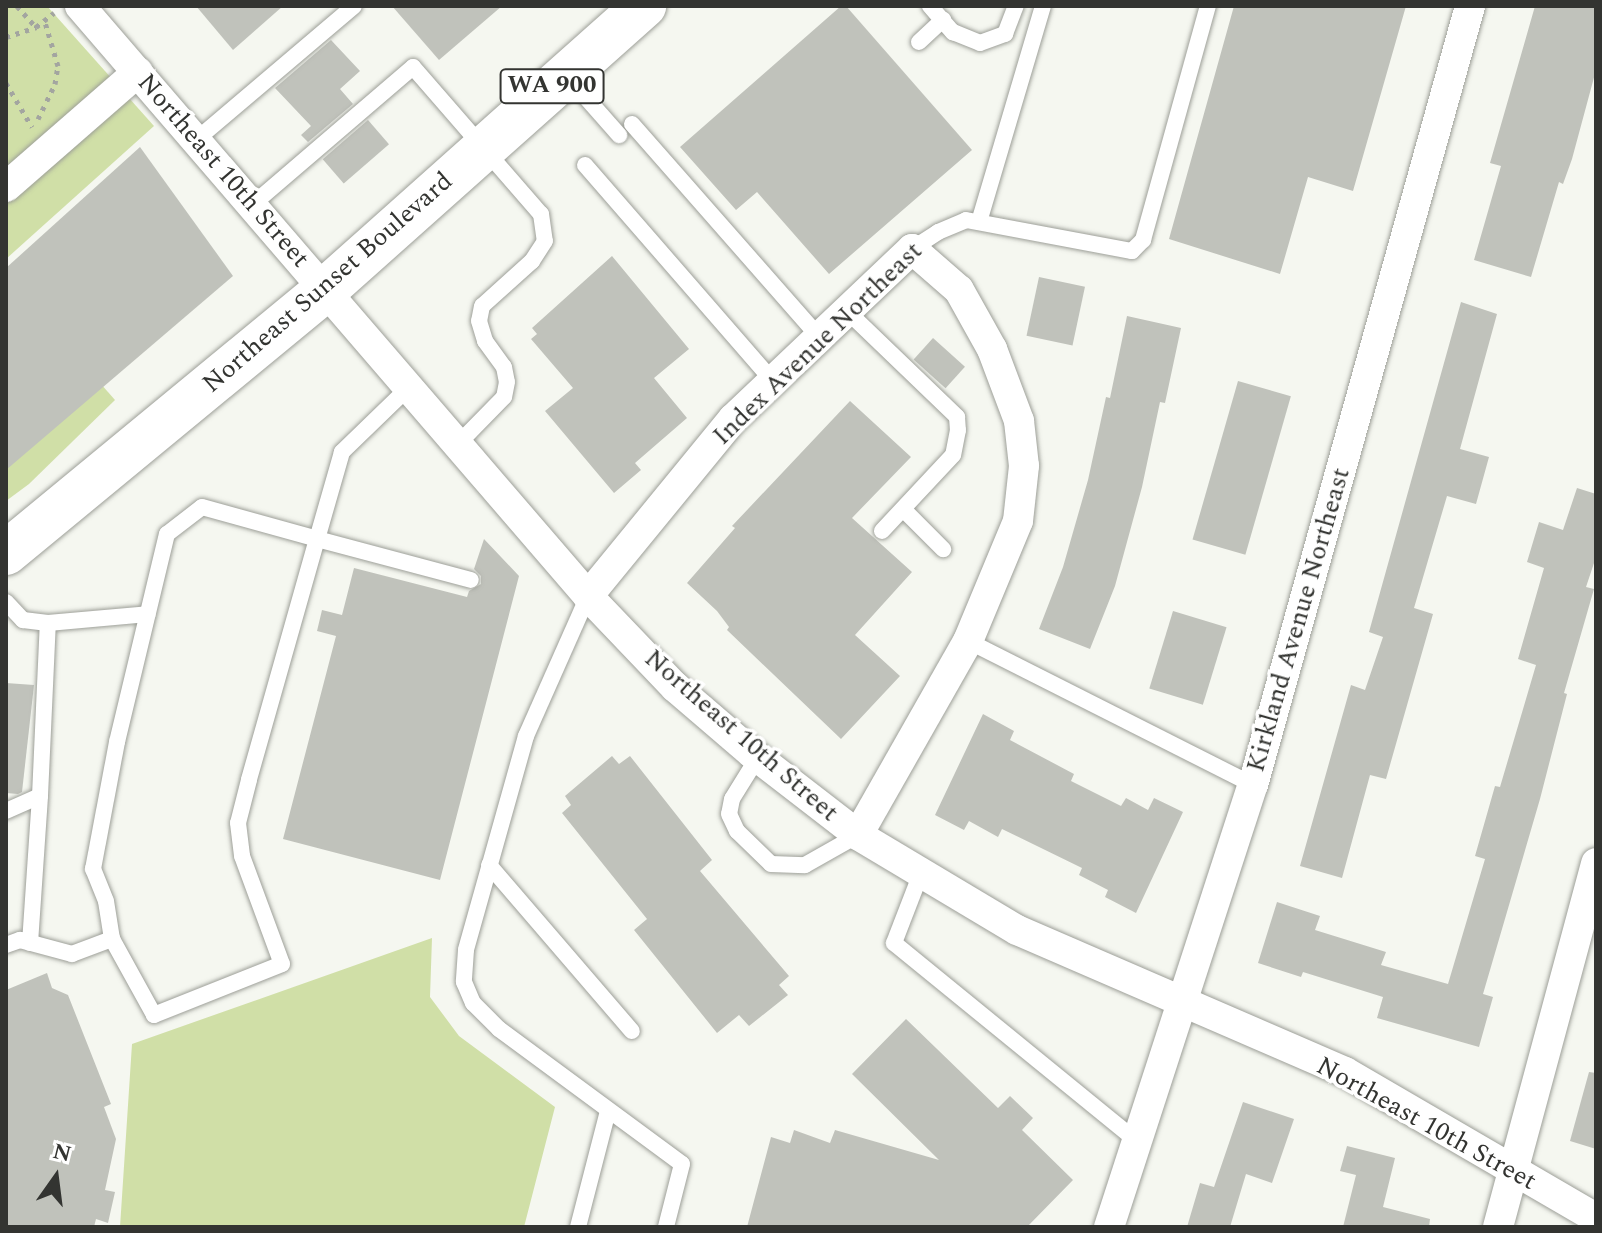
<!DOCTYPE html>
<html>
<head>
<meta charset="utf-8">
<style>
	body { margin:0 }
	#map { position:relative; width:1602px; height:1233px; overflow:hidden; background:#f5f7f0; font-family:Spectral,serif }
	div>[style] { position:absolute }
	.green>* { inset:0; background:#d0dfa7 }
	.building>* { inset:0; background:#c0c2bb; transform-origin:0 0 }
	.path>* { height:5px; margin-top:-2.5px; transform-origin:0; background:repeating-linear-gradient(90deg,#a3a5a0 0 4px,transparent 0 10px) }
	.roads { filter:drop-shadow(0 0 2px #9d9f98) drop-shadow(0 0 2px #9d9f98) }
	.service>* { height:16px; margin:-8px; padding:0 8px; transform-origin:8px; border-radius:8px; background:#fff }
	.minor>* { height:30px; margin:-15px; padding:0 15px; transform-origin:15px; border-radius:15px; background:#fff }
	.primary>* { height:44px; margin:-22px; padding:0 22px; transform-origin:22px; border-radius:22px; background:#fff }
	span { translate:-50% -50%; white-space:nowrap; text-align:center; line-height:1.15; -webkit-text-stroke:7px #fff; paint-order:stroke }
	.shield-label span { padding:2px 6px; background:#fff; border:2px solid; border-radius:6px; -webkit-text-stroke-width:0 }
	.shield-label { font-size:24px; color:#333431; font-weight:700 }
	.street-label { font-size:26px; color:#333431 }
	.frame { position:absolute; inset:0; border:8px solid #333431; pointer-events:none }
	.north { position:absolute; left:16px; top:1137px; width:80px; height:80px; -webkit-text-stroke:6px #fff; paint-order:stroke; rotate:14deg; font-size:22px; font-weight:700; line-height:32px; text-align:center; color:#333431 }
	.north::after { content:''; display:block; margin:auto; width:28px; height:36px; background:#333431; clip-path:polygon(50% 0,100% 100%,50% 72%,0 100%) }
</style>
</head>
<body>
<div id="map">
	<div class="green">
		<div style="clip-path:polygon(6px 6px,47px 6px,154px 126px,6px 259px)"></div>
		<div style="clip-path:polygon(6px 276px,115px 400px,29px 484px,6px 501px)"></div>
		<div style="clip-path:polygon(432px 938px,430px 997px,459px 1036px,555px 1107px,524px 1227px,120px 1227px,132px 1044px)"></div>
	</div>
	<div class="building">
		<div style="clip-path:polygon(196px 6px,283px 6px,233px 50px)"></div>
		<div style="clip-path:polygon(392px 6px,502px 6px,439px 60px)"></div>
		<div style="clip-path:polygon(841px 6px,846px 6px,972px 150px,829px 274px,757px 192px,736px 210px,680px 147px)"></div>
		<div style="clip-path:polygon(1234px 6px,1406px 6px,1353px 191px,1308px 177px,1280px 274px,1169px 239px)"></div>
		<div style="clip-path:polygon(1535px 6px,1596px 6px,1596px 70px,1572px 159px,1563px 184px,1559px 182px,1531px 277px,1474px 260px,1501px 166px,1490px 163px)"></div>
		<div style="clip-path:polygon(331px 40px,360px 71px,340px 89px,353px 104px,308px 142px,301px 135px,311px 126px,275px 88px)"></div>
		<div style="left:368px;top:120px;width:32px;height:60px;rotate:49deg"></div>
		<div style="clip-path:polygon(140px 147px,233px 276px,6px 470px,6px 268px)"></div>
		<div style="clip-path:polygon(612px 256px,689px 349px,654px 378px,687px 418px,635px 463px,641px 470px,614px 493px,545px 411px,573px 388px,531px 339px,537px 334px,532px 328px)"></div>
		<div style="left:1039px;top:277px;width:47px;height:60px;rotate:12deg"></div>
		<div style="clip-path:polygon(1461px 302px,1497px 314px,1460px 449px,1489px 457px,1476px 504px,1447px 496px,1414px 608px,1433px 614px,1386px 779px,1370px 775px,1342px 878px,1300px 866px,1351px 685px,1365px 690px,1383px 637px,1369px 632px)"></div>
		<div style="clip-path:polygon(1127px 316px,1181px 328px,1165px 403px,1160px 402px,1142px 487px,1115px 586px,1090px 649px,1039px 629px,1063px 567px,1088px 480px,1106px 397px,1110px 398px)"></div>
		<div style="left:933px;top:338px;width:43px;height:29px;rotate:42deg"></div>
		<div style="left:1238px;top:381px;width:55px;height:165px;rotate:16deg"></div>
		<div style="clip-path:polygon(850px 401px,911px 457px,852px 518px,912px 572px,855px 635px,900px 676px,841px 739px,727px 630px,729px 627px,717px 611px,687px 583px,735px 528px,732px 526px)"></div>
		<div style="clip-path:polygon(1577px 488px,1596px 494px,1596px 557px,1586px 587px,1594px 589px,1564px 693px,1567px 694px,1540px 799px,1483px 994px,1493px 997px,1479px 1047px,1377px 1018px,1383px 997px,1303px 972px,1301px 977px,1258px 963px,1277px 902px,1320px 916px,1315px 930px,1386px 952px,1381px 965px,1448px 984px,1485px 859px,1475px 856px,1495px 786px,1500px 787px,1536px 665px,1518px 659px,1544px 568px,1527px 562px,1539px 522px,1563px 530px)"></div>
		<div style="clip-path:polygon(484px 539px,519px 576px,440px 880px,283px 839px,336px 636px,317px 631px,322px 610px,342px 615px,354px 568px,467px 597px,469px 591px,481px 584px,481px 576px,474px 569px)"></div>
		<div style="left:1173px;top:611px;width:56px;height:81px;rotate:17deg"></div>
		<div style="clip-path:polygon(6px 683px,34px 685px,22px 792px,18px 794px,6px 793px)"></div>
		<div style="clip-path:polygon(983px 714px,1014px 731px,1010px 740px,1074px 774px,1071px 781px,1121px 806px,1126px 798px,1148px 810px,1154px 798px,1183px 812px,1136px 913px,1105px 897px,1108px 890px,1079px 875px,1082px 868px,1002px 829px,998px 837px,969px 821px,964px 830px,935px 815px)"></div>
		<div style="clip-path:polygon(612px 756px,619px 764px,630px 756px,712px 860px,700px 871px,789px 976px,779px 985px,788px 995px,749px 1026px,739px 1015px,717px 1033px,634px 930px,647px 919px,562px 813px,571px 805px,565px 796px)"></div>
		<div style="clip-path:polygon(47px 973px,52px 988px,68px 995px,111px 1104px,104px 1107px,116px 1139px,105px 1190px,115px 1192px,108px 1223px,96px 1219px,94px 1227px,6px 1227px,6px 990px)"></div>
		<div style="clip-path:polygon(906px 1019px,998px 1108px,1010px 1096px,1033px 1118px,1022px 1130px,1073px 1180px,1027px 1227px,747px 1227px,771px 1137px,790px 1143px,794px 1130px,830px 1143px,835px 1130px,939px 1160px,852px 1074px)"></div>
		<div style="clip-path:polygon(1589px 1072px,1596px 1073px,1596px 1149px,1570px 1141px)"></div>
		<div style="clip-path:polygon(1243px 1102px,1294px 1119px,1272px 1183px,1246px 1174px,1230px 1227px,1187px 1227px,1200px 1183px,1214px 1187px)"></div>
		<div style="clip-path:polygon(1347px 1146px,1395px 1158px,1383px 1207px,1430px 1219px,1429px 1227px,1343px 1227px,1356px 1175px,1340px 1171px)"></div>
	</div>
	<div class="path">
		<div style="left:17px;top:6px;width:28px;rotate:48deg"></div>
		<div style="left:6px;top:37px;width:32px;rotate:-18deg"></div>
		<div style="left:36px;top:27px;width:23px;rotate:-38deg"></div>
		<div style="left:6px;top:83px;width:51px;rotate:59.4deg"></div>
		<div style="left:38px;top:119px;width:39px;rotate:-64deg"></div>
		<div style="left:55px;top:84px;width:18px;rotate:-81deg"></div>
		<div style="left:58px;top:66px;width:46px;rotate:-106.5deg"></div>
	</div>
	<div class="roads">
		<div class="service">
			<div style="left:930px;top:6px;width:35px;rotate:49deg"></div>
			<div style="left:953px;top:32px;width:29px;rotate:22deg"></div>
			<div style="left:980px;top:43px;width:27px;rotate:-20deg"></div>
			<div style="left:1005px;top:34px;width:30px;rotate:-69deg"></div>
			<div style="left:919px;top:42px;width:33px;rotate:-43deg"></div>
			<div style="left:567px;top:76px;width:79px;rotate:48.6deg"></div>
			<div style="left:632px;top:124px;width:283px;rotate:48.7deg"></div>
			<div style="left:196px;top:140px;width:207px;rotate:-40.3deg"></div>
			<div style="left:585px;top:165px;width:286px;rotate:49deg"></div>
			<div style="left:252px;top:205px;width:212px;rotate:-40.6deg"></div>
			<div style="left:413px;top:67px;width:195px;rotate:49deg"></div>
			<div style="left:541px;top:214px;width:27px;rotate:82deg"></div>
			<div style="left:545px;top:241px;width:24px;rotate:123deg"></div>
			<div style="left:532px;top:261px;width:67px;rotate:138deg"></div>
			<div style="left:482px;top:306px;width:15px;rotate:101deg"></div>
			<div style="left:479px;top:321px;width:21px;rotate:73deg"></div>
			<div style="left:485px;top:341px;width:32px;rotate:54deg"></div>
			<div style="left:504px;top:367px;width:15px;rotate:79deg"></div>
			<div style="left:507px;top:382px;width:15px;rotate:101deg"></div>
			<div style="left:504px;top:397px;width:67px;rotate:134.4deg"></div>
			<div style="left:979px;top:222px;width:225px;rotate:-73.5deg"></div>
			<div style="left:912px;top:249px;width:31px;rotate:-33deg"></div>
			<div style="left:938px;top:232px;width:30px;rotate:-23deg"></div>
			<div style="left:966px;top:220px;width:169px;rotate:10.6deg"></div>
			<div style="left:1132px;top:251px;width:16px;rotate:-45deg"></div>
			<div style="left:1143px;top:240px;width:243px;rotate:-74.5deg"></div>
			<div style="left:847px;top:311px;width:153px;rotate:43.9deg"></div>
			<div style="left:957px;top:417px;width:13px;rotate:86deg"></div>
			<div style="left:958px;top:430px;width:25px;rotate:101deg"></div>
			<div style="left:953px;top:455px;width:104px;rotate:133.1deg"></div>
			<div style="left:407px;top:389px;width:91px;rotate:135.9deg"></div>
			<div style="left:342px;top:452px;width:91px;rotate:106deg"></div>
			<div style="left:317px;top:539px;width:250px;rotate:105.8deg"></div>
			<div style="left:249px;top:780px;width:44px;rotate:104.3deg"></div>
			<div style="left:238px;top:823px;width:33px;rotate:83deg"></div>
			<div style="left:242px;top:856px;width:115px;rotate:69.7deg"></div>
			<div style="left:282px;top:964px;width:138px;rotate:158.3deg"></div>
			<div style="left:154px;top:1015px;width:87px;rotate:-118.9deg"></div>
			<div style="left:112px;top:939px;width:38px;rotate:-99deg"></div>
			<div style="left:106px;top:901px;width:35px;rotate:-112deg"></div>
			<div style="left:93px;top:869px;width:129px;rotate:-79.3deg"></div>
			<div style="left:117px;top:742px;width:214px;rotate:-76.5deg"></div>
			<div style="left:167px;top:534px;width:44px;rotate:-37.6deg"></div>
			<div style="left:202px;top:507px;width:119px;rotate:15.5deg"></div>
			<div style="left:317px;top:539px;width:159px;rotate:14.9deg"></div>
			<div style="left:903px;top:509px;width:57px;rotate:45deg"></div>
			<div style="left:588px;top:596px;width:153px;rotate:113.9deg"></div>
			<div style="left:526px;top:736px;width:222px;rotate:105.7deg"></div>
			<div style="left:466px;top:950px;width:32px;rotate:94deg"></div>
			<div style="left:464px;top:982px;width:23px;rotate:67deg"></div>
			<div style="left:473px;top:1003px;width:37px;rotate:45deg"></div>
			<div style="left:499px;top:1029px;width:227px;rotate:36.4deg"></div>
			<div style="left:682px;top:1164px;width:65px;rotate:104.3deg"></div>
			<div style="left:6px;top:602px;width:25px;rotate:47deg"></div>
			<div style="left:23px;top:620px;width:25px;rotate:7deg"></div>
			<div style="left:48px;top:623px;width:100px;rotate:-5.1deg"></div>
			<div style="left:968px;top:641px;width:319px;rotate:26.8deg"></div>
			<div style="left:758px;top:757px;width:49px;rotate:121.8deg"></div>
			<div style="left:732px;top:799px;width:15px;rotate:101deg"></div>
			<div style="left:729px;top:814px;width:19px;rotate:65deg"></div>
			<div style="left:737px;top:831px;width:47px;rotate:44.1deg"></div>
			<div style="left:771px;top:864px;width:34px;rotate:2deg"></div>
			<div style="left:805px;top:865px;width:61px;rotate:-29.5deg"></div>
			<div style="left:6px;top:811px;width:37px;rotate:-24deg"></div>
			<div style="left:40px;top:796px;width:173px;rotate:-87.4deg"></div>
			<div style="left:489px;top:865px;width:219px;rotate:49.3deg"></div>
			<div style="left:921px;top:873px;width:75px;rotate:111.1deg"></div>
			<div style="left:894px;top:943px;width:313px;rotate:39.2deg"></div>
			<div style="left:30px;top:943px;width:147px;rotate:-86.1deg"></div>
			<div style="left:6px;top:945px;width:15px;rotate:-20deg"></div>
			<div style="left:20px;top:940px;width:54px;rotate:15.1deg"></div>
			<div style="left:72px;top:954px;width:43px;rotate:-20.6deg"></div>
			<div style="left:578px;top:1227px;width:120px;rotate:-75.5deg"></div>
		</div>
		<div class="minor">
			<div style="left:80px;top:6px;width:779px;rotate:49.27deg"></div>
			<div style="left:588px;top:596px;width:126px;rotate:46.3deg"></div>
			<div style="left:675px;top:687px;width:101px;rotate:40.6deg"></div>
			<div style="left:752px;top:753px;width:134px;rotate:37.7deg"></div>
			<div style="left:858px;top:835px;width:185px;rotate:30.9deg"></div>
			<div style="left:1017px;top:930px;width:357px;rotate:23.4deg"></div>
			<div style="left:1345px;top:1072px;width:290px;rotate:30.2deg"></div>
			<div style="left:6px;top:187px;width:175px;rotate:-41.1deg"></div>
			<div style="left:588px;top:596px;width:229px;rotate:-50.7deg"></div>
			<div style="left:733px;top:419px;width:247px;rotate:-43.5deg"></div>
			<div style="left:912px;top:249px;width:62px;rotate:41.1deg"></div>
			<div style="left:959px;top:290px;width:68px;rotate:60.8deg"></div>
			<div style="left:992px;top:349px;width:77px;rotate:69.4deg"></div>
			<div style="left:1019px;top:421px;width:45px;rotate:83.7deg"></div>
			<div style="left:1024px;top:466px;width:55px;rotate:96.2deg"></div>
			<div style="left:1018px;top:521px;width:130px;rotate:112.6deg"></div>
			<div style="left:968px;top:641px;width:223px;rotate:119.6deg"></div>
			<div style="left:1109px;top:1227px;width:465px;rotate:-72deg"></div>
			<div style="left:1253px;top:785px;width:809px;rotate:-74.43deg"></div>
			<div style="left:1498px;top:1227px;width:377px;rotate:-74.9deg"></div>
		</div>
		<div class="primary">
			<div style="left:6px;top:553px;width:412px;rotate:-39.5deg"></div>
			<div style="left:324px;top:291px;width:429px;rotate:-41.7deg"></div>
		</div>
	</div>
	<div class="shield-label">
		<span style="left:552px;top:86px">WA 900</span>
	</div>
	<div class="street-label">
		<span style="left:223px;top:171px;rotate:49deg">Northeast 10th Street</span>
		<span style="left:328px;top:283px;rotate:-41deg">Northeast Sunset Boulevard</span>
		<span style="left:818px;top:344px;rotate:-44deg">Index Avenue Northeast</span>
		<span style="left:1299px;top:620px;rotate:-74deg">Kirkland Avenue Northeast</span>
		<span style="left:741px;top:736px;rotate:41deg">Northeast 10th Street</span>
		<span style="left:1426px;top:1124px;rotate:29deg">Northeast 10th Street</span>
	</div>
	<div class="frame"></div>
	<div class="north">N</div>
</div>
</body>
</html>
